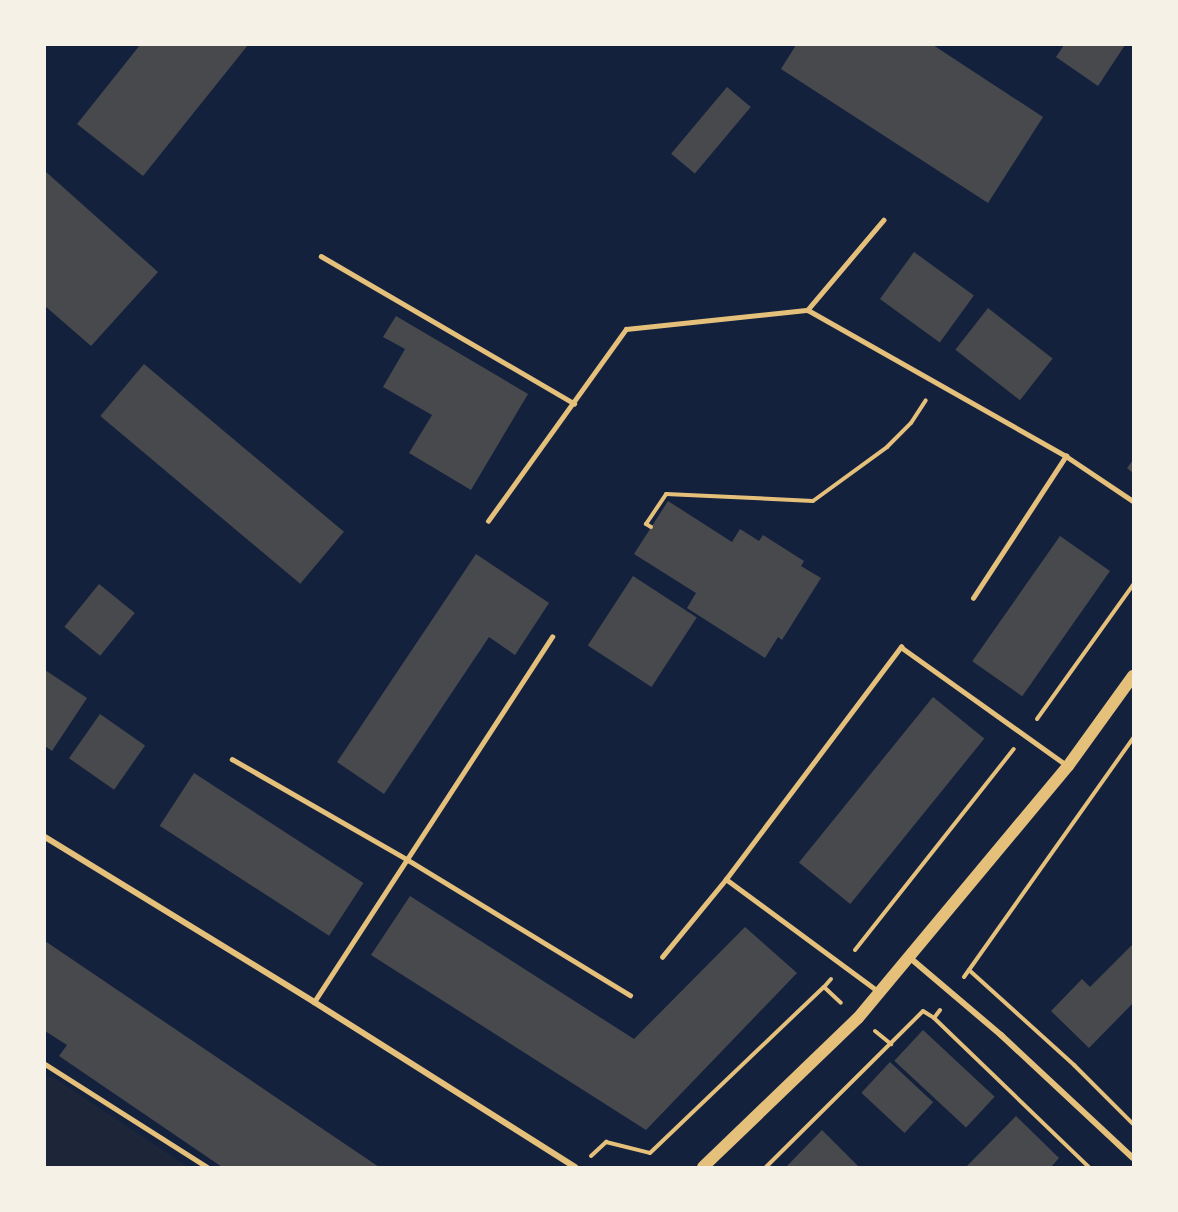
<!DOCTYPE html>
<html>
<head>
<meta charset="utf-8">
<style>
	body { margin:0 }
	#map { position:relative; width:1178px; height:1212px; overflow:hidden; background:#14213d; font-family:Lato,sans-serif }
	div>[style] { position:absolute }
	.green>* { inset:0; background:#1d2539 }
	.building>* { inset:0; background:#48494c; transform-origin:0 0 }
	.path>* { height:4px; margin:-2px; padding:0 2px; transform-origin:2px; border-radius:2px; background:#e5c07b }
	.service>* { height:4.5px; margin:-2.25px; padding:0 2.25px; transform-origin:2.25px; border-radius:2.25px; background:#e5c07b }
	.minor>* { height:6px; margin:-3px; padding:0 3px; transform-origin:3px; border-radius:3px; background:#e5c07b }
	.secondary>* { height:12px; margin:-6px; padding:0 6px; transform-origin:6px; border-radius:6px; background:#e5c07b }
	span { translate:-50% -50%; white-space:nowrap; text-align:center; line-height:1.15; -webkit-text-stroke:4.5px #f6f1e7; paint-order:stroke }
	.frame { position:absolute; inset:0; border:46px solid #f6f1e7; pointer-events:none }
</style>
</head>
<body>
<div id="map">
	<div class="green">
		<div style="clip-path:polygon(45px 1077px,53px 1077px,188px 1167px,45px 1167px)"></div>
	</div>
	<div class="building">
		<div style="clip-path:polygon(140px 45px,248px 45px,143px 176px,77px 124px)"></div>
		<div style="clip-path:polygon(796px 45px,933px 45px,1043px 117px,988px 203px,781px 69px)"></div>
		<div style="clip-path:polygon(1064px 45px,1125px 45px,1098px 86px,1056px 57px)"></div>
		<div style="left:727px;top:87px;width:31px;height:87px;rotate:40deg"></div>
		<div style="clip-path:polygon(45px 171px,158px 272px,91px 346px,45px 306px)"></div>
		<div style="left:914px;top:252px;width:74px;height:58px;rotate:36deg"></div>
		<div style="left:988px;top:308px;width:82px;height:53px;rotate:38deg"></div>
		<div style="clip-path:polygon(396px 316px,528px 394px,471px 490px,409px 453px,432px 415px,383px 387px,405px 349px,383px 337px)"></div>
		<div style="left:144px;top:364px;width:261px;height:68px;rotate:40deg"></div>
		<div style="clip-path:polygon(1133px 460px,1133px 473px,1127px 468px)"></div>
		<div style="clip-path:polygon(668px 501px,732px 542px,740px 529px,759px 541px,763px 535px,804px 561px,801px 566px,821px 578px,782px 640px,778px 637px,765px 658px,687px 608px,696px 593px,634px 554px)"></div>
		<div style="left:1060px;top:536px;width:61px;height:153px;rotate:35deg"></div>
		<div style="clip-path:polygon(476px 554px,549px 603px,515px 655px,489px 637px,384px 794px,337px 762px)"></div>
		<div style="left:633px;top:576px;width:76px;height:83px;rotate:33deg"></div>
		<div style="left:99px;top:584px;width:46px;height:55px;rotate:39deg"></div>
		<div style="clip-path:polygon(45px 670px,87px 698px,52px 751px,45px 746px)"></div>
		<div style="left:933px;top:697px;width:66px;height:213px;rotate:39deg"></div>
		<div style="left:100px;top:714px;width:55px;height:54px;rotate:35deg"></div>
		<div style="left:194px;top:773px;width:202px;height:63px;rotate:33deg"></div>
		<div style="clip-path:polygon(410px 896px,634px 1039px,745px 927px,797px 973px,646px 1130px,371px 955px)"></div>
		<div style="clip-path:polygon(45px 941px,379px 1167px,222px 1167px,59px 1056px,67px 1045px,45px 1031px)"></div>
		<div style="clip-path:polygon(1133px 944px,1133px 1003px,1089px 1048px,1051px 1011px,1082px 979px,1090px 987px)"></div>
		<div style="left:923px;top:1030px;width:98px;height:42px;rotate:43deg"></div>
		<div style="left:890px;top:1062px;width:59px;height:42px;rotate:43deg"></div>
		<div style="clip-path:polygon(1016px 1116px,1059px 1158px,1051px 1167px,966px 1167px)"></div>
		<div style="clip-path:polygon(822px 1130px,859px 1167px,786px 1167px)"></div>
	</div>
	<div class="path">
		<div style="left:651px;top:527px;width:6px;rotate:-149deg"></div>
		<div style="left:646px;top:524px;width:36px;rotate:-56deg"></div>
		<div style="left:666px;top:494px;width:147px;rotate:2.7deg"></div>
		<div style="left:813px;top:501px;width:92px;rotate:-36.1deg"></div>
		<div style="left:887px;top:447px;width:34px;rotate:-45deg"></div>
		<div style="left:911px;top:423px;width:27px;rotate:-57deg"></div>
		<div style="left:1037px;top:719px;width:165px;rotate:-54.4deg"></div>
		<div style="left:855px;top:950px;width:256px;rotate:-51.7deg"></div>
		<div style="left:969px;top:970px;width:142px;rotate:42.1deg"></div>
		<div style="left:1074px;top:1065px;width:83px;rotate:45deg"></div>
		<div style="left:964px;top:977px;width:293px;rotate:-54.7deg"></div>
		<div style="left:831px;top:979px;width:11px;rotate:131deg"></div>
		<div style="left:824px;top:987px;width:23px;rotate:43deg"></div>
		<div style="left:934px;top:1018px;width:215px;rotate:43.9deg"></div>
		<div style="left:875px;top:1031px;width:21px;rotate:39deg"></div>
		<div style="left:591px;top:1156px;width:21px;rotate:-43deg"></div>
		<div style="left:606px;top:1142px;width:45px;rotate:14deg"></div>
		<div style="left:650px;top:1153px;width:240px;rotate:-43.7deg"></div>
		<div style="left:766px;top:1167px;width:221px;rotate:-44.8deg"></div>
		<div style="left:923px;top:1011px;width:13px;rotate:32deg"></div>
		<div style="left:934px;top:1018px;width:10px;rotate:-53deg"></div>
	</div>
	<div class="service">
		<div style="left:884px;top:220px;width:118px;rotate:130.2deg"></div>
		<div style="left:808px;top:310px;width:296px;rotate:29.5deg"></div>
		<div style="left:1066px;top:456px;width:81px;rotate:33.9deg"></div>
		<div style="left:321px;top:256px;width:293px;rotate:30.2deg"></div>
		<div style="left:488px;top:521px;width:236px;rotate:-54.3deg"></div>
		<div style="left:626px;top:329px;width:183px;rotate:-6deg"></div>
		<div style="left:973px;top:598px;width:170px;rotate:-56.8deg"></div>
		<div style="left:232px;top:759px;width:203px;rotate:29.8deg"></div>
		<div style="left:408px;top:860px;width:260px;rotate:31.3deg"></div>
		<div style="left:726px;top:879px;width:190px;rotate:36.4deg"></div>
		<div style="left:662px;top:957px;width:101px;rotate:-50.6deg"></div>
		<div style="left:726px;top:879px;width:291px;rotate:-53deg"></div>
		<div style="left:901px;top:647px;width:205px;rotate:35.5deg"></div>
		<div style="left:314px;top:1002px;width:436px;rotate:-56.9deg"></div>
		<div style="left:45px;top:1064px;width:192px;rotate:32.4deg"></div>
	</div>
	<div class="minor">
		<div style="left:45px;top:837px;width:316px;rotate:31.5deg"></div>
		<div style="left:314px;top:1002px;width:309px;rotate:32.3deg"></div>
		<div style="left:909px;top:957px;width:121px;rotate:40.3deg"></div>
		<div style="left:1001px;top:1035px;width:180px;rotate:43deg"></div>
	</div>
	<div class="secondary">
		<div style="left:703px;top:1167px;width:215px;rotate:-43.9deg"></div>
		<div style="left:858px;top:1018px;width:328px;rotate:-50.2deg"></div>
		<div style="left:1068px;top:766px;width:111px;rotate:-54.2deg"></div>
	</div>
	<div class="frame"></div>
</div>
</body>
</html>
